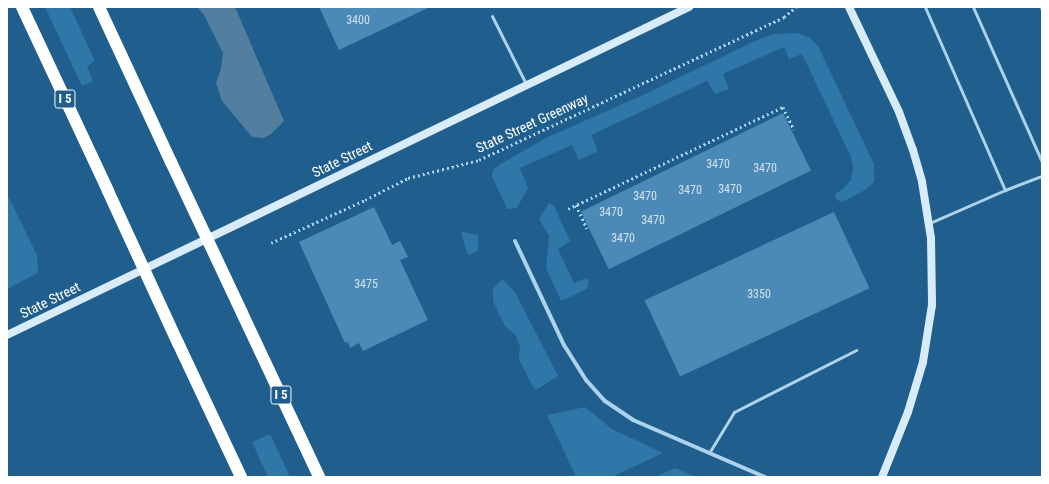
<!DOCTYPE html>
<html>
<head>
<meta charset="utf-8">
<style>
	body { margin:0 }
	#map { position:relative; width:1049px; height:484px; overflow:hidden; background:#1f5e8d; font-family:"Roboto Condensed",sans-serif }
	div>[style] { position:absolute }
	.green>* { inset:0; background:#2f77a8 }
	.water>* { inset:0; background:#527f9f }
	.building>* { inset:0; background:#4b89b6; transform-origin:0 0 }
	.path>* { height:2.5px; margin-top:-1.25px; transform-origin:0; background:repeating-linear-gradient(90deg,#acd2ec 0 2px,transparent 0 5px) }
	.lane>* { height:3px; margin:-1.5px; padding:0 1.5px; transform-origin:1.5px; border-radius:1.5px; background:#acd2ec }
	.street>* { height:4px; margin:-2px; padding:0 2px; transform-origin:2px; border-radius:2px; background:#acd2ec }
	.secondary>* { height:8px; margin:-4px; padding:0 4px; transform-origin:4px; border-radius:4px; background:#d8ebf9 }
	.highway>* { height:12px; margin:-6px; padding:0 6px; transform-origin:6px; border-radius:6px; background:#fff }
	.highway-bridge>* { height:12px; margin:-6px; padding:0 6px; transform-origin:6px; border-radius:6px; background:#fff }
	span { translate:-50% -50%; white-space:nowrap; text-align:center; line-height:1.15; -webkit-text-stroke:4px #1f5e8d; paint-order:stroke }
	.number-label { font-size:12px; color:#d2e2ed }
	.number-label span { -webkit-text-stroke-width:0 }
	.shield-label span { padding:1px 3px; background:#1f5e8d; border:1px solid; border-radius:3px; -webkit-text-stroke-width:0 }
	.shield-label { font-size:13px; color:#fff; font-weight:700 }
	.street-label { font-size:14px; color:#fff }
	.frame { position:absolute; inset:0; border:8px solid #fff; pointer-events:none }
</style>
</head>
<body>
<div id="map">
	<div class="green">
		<div style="clip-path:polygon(45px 7px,70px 7px,95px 61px,87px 66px,93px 81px,82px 86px)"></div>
		<div style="clip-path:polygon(798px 33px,810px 38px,818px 46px,874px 164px,874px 182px,865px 190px,842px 202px,837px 200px,835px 194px,842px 190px,851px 180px,853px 168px,851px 157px,802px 54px,789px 59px,784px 47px,723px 74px,729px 89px,715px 94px,707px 81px,591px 135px,598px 151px,579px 160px,572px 145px,520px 168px,528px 188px,517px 208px,507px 209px,492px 176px,493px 170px,499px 165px,548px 137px,645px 94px,757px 40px,773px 34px)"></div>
		<div style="clip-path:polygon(7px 194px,37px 255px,38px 273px,7px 289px)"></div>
		<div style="clip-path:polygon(549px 203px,554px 206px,570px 241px,558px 249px,574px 283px,586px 278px,589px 282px,587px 289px,561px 301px,546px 268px,549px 236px,539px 219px)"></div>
		<div style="clip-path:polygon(463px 232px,478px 235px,478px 251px,469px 255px,467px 253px,461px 233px)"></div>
		<div style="clip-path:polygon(502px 279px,515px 292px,558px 376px,536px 390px,533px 387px,519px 359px,520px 346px,516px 336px,505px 326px,493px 301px,493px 289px)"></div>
		<div style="clip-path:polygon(585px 407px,612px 429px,663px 453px,612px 477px,576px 477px,547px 415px)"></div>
		<div style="clip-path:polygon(270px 434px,290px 477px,268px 477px,252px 442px)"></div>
		<div style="clip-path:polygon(675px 468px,696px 477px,655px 477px)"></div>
	</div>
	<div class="water">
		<div style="clip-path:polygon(197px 7px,235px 7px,284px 121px,271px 134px,264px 138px,252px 137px,222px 101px,216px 83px,221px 68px,223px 53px,204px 15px)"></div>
	</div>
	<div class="building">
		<div style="clip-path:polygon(319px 7px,430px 7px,339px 50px)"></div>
		<div style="left:783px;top:113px;width:64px;height:225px;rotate:64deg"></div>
		<div style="clip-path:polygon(374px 207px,392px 245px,400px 241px,408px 257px,400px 260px,428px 320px,363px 351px,359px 343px,350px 348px,348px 342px,345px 343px,299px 242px)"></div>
		<div style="left:834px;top:212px;width:84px;height:209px;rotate:65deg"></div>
	</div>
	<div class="path">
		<div style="left:576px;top:205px;width:26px;rotate:65deg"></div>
		<div style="left:568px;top:209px;width:238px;rotate:-25.4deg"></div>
		<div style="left:783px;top:107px;width:25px;rotate:64deg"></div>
		<div style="left:271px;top:243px;width:103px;rotate:-24.6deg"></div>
		<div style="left:365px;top:200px;width:48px;rotate:-27.1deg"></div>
		<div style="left:408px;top:178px;width:73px;rotate:-14.2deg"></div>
		<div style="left:479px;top:160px;width:337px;rotate:-25.1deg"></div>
		<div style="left:784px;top:17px;width:16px;rotate:-40deg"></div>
	</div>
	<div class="lane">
		<div style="left:925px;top:7px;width:200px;rotate:66.4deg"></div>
		<div style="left:1005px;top:190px;width:82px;rotate:156.3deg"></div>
		<div style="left:973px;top:7px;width:170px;rotate:66deg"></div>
		<div style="left:1041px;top:7px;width:3px;rotate:72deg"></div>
		<div style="left:492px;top:16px;width:76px;rotate:63.4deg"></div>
		<div style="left:1005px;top:190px;width:40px;rotate:-21deg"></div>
		<div style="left:709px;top:453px;width:48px;rotate:-58.6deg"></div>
		<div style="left:734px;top:412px;width:137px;rotate:-26.9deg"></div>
	</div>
	<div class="street">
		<div style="left:515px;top:241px;width:115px;rotate:64.8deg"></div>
		<div style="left:564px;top:345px;width:41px;rotate:57.8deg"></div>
		<div style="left:586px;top:380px;width:28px;rotate:48deg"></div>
		<div style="left:605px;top:401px;width:34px;rotate:34deg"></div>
		<div style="left:633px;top:420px;width:144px;rotate:23.4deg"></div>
	</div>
	<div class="secondary">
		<div style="left:849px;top:7px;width:116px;rotate:64.5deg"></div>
		<div style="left:899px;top:112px;width:40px;rotate:69.8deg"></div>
		<div style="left:913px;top:150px;width:33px;rotate:74deg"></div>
		<div style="left:922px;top:182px;width:57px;rotate:80.9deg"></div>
		<div style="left:931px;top:238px;width:67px;rotate:89.1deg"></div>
		<div style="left:932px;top:305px;width:58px;rotate:99deg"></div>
		<div style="left:923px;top:362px;width:52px;rotate:106.7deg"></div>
		<div style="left:908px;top:412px;width:70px;rotate:111.8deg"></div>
		<div style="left:7px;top:335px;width:757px;rotate:-25.68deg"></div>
	</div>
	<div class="highway">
		<div style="left:22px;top:7px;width:203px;rotate:64.9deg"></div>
		<div style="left:99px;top:7px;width:171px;rotate:65.1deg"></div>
		<div style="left:242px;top:313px;width:181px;rotate:64.8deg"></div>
		<div style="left:178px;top:343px;width:148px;rotate:64.8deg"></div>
	</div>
	<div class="highway-bridge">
		<div style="left:171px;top:162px;width:167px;rotate:64.8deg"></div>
		<div style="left:108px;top:191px;width:167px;rotate:65.3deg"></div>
	</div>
	<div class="number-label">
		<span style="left:358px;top:21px">3400</span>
		<span style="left:718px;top:165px">3470</span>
		<span style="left:765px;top:169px">3470</span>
		<span style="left:730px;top:190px">3470</span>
		<span style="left:690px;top:191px">3470</span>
		<span style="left:645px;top:197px">3470</span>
		<span style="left:611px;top:213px">3470</span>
		<span style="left:653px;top:221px">3470</span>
		<span style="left:623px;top:239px">3470</span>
		<span style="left:366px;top:285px">3475</span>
		<span style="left:759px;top:295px">3350</span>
	</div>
	<div class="shield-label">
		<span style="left:65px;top:99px">I 5</span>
		<span style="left:281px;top:395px">I 5</span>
	</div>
	<div class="street-label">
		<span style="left:532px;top:123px;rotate:-25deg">State Street Greenway</span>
		<span style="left:342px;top:159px;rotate:-26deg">State Street</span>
		<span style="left:50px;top:300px;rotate:-26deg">State Street</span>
	</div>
	<div class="frame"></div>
</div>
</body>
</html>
